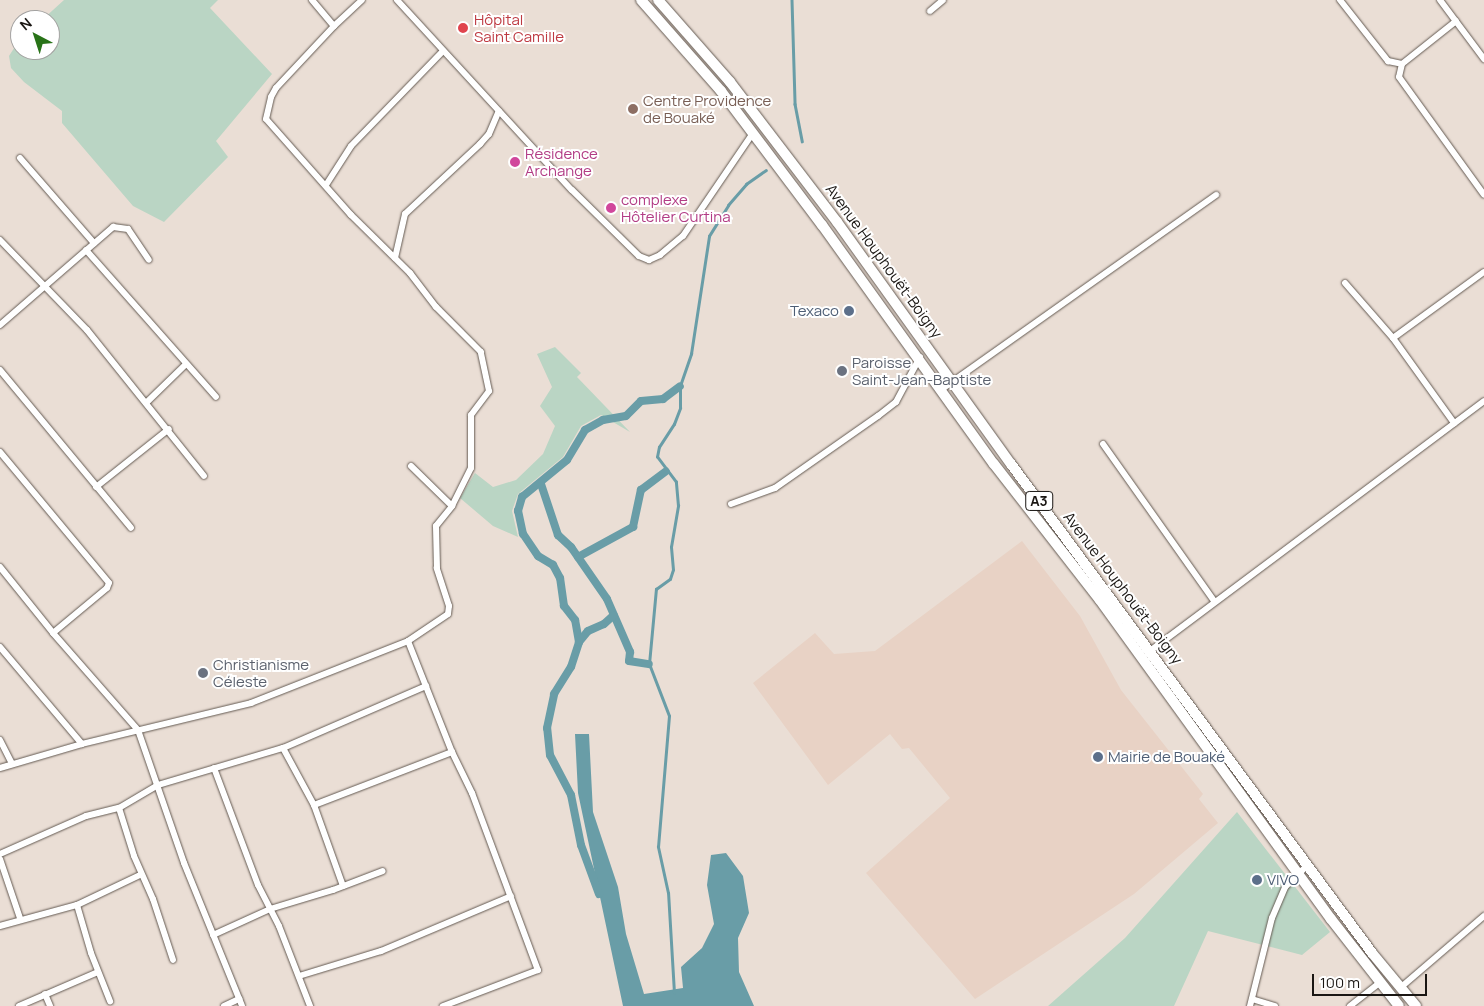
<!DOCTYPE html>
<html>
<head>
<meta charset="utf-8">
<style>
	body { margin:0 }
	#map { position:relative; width:1484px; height:1006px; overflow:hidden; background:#eaded5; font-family:Manrope,sans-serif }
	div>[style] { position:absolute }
	.commercial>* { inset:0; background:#e8d2c5 }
	.green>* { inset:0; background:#bad5c4 }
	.water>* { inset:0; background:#699da7 }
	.stream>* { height:2.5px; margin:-1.25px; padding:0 1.25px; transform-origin:1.25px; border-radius:1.25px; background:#699da7 }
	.canal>* { height:8px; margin:-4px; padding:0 4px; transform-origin:4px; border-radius:4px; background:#699da7 }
	.roads { filter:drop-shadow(0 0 1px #645a52) drop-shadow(0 0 1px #645a52) }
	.minor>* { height:6px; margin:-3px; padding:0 3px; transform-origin:3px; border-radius:3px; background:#fff }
	.trunk>* { height:10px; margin:-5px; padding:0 5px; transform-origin:5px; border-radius:5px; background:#fff }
	.dots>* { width:14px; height:14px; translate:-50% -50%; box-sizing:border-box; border:2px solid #fff; border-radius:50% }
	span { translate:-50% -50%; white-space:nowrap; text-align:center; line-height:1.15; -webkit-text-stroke:4px #fff; paint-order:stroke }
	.shield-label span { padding:1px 4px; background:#fff; border:1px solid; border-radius:4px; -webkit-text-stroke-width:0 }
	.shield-label { font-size:14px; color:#1a1613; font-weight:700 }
	.health-label { font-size:15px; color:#be3a42 }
	.left { translate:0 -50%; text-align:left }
	.education-label { font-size:15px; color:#785e54 }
	.hotel-label { font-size:15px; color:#b23c85 }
	.street-label { font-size:15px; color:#1a1613 }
	.service-label { font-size:15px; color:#4e5e75 }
	.right { translate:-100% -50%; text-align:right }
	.worship-label { font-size:15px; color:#5b616d }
	.north { position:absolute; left:10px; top:10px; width:50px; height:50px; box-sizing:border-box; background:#fff; border:1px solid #a3a2a1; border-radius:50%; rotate:320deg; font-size:14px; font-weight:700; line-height:20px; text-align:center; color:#1a1613 }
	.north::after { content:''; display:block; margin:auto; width:18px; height:22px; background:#287318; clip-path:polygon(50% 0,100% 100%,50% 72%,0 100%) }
	.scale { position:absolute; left:1312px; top:974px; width:115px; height:22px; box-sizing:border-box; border:2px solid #1a1613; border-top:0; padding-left:6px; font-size:15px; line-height:18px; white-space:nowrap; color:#1a1613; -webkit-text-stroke:4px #fff; paint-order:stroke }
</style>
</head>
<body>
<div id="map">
	<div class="commercial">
		<div style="clip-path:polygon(1022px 541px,1080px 616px,1121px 690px,1203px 794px,1199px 799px,1218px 823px,1134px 894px,975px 999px,866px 873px,950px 798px,909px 748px,902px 749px,890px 734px,828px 785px,753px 683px,815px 633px,834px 654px,875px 651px)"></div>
	</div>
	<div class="green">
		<div style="clip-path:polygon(64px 0,218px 0,210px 8px,272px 74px,216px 141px,228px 157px,164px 222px,133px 206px,62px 123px,62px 111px,24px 82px,11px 68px,9px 56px,20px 39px,20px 50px,50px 50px,50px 20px,42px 20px)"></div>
		<div style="clip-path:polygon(555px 347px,581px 373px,577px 377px,630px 432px,601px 415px,581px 426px,563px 457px,518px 494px,512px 511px,518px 537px,493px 526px,460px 498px,475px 473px,493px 487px,516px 480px,543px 454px,555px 426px,540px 406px,552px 387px,537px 354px)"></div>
		<div style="clip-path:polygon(1237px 812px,1330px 932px,1302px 955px,1208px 931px,1174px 1006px,1048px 1006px,1125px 938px)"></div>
	</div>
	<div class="water">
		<div style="clip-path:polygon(575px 734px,589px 734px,593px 812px,618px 887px,626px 934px,644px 994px,683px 988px,681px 967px,702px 948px,714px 924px,707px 885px,711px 855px,726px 853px,743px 876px,749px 913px,738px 938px,739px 972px,754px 1006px,623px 1006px,578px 793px)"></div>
	</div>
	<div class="stream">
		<div style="left:792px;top:0;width:104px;rotate:88.3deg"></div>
		<div style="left:795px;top:104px;width:38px;rotate:79deg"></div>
		<div style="left:674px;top:993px;width:100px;rotate:-93.4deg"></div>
		<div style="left:668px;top:893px;width:47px;rotate:-102.3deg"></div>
		<div style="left:658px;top:847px;width:131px;rotate:-85.2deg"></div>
		<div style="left:669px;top:716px;width:56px;rotate:-111deg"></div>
		<div style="left:649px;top:664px;width:75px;rotate:-84.7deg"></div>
		<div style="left:656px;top:589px;width:17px;rotate:-36deg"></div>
		<div style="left:670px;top:579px;width:9px;rotate:-72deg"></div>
		<div style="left:673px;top:570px;width:23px;rotate:-95deg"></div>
		<div style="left:671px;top:547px;width:42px;rotate:-80.3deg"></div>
		<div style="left:678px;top:506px;width:24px;rotate:-95deg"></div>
		<div style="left:676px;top:482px;width:31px;rotate:-127deg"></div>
		<div style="left:657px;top:457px;width:10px;rotate:-79deg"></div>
		<div style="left:659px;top:447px;width:27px;rotate:-57deg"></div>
		<div style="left:674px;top:424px;width:17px;rotate:-69deg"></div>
		<div style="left:680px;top:408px;width:22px;rotate:-90deg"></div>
		<div style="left:680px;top:386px;width:34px;rotate:-71deg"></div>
		<div style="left:691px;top:354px;width:119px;rotate:-81.3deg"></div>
		<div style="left:709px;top:236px;width:36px;rotate:-58deg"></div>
		<div style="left:728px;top:205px;width:28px;rotate:-49deg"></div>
		<div style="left:746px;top:184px;width:24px;rotate:-35deg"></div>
	</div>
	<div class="canal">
		<div style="left:541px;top:484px;width:54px;rotate:71.6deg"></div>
		<div style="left:558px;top:535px;width:18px;rotate:43deg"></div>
		<div style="left:571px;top:547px;width:63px;rotate:55.3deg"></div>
		<div style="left:607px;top:599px;width:58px;rotate:66.5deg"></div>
		<div style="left:630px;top:652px;width:9px;rotate:96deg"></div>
		<div style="left:629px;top:661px;width:20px;rotate:9deg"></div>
		<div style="left:578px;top:557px;width:63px;rotate:-28.6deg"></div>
		<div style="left:633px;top:527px;width:38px;rotate:-78deg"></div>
		<div style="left:641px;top:490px;width:31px;rotate:-37deg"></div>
		<div style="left:579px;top:642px;width:22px;rotate:-100deg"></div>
		<div style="left:575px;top:620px;width:18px;rotate:-128deg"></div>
		<div style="left:564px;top:606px;width:28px;rotate:-98deg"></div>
		<div style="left:560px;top:578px;width:15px;rotate:-118deg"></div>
		<div style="left:553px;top:565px;width:17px;rotate:-149deg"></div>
		<div style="left:538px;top:556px;width:27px;rotate:-124deg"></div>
		<div style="left:523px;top:534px;width:24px;rotate:-102deg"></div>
		<div style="left:518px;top:511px;width:15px;rotate:-74deg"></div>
		<div style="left:522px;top:497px;width:58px;rotate:-39.4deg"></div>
		<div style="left:567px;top:460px;width:35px;rotate:-59deg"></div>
		<div style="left:585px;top:430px;width:21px;rotate:-29deg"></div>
		<div style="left:603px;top:420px;width:23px;rotate:-10deg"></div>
		<div style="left:626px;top:416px;width:21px;rotate:-45deg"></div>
		<div style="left:641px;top:401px;width:22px;rotate:-5deg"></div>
		<div style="left:663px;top:399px;width:21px;rotate:-37deg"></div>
		<div style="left:599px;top:894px;width:52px;rotate:-110.2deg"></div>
		<div style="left:581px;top:845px;width:51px;rotate:-101.3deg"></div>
		<div style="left:571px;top:795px;width:45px;rotate:-117.7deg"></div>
		<div style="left:550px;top:755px;width:27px;rotate:-96deg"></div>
		<div style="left:547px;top:728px;width:35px;rotate:-78deg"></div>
		<div style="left:554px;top:694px;width:32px;rotate:-58deg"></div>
		<div style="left:571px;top:667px;width:26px;rotate:-72deg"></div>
		<div style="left:579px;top:642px;width:14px;rotate:-51deg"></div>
		<div style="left:588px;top:631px;width:17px;rotate:-24deg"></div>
		<div style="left:604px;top:624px;width:13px;rotate:-42deg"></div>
	</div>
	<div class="roads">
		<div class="minor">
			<div style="left:312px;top:0;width:34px;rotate:50deg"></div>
			<div style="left:397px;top:0;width:258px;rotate:47.4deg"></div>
			<div style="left:572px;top:190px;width:94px;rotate:44.6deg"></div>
			<div style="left:639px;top:256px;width:11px;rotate:22deg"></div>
			<div style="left:649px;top:260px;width:12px;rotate:-24deg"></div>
			<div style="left:660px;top:255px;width:30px;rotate:-40deg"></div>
			<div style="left:683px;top:236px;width:125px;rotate:-55.8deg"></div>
			<div style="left:1340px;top:0;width:78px;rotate:51.8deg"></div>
			<div style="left:1388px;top:61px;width:14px;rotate:12deg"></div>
			<div style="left:1402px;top:64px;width:13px;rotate:103deg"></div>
			<div style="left:1399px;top:77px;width:145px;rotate:54.2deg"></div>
			<div style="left:1440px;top:0;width:74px;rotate:53.3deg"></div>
			<div style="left:930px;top:11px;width:17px;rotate:-40deg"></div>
			<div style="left:1402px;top:64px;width:69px;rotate:-38.5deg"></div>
			<div style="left:20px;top:158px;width:113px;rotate:49deg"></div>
			<div style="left:326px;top:185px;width:46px;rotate:-57.3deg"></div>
			<div style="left:351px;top:146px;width:132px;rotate:-45.9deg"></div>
			<div style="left:0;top:240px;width:125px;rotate:46deg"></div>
			<div style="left:87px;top:330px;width:187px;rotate:51.3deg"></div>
			<div style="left:86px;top:250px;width:196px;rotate:48.5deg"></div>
			<div style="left:395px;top:258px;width:45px;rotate:-77.2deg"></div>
			<div style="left:405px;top:214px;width:103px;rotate:-43deg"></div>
			<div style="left:480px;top:144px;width:13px;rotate:-48deg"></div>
			<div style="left:489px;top:134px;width:25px;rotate:-67deg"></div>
			<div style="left:1345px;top:283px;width:73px;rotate:48.9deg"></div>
			<div style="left:1393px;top:338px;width:105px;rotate:54.3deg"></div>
			<div style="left:0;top:325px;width:150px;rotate:-40.9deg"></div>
			<div style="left:113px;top:227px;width:15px;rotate:8deg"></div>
			<div style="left:128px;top:229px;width:37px;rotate:56deg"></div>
			<div style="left:1393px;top:338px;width:112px;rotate:-36deg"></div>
			<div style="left:0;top:370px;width:205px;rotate:50.3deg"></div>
			<div style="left:942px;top:389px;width:336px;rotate:-35.3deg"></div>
			<div style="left:146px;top:403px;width:54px;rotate:-44.3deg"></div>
			<div style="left:1103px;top:444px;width:192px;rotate:54.7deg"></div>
			<div style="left:0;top:452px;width:170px;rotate:50.2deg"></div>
			<div style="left:109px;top:583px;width:5px;rotate:112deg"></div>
			<div style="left:107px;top:588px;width:70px;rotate:140.2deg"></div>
			<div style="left:411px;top:466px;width:57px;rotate:44.3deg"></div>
			<div style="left:96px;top:487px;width:93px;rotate:-38.5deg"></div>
			<div style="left:731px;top:504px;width:47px;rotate:-20deg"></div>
			<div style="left:775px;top:488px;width:126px;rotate:-35deg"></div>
			<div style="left:878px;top:416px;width:23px;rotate:-38deg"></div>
			<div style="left:896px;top:402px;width:51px;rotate:-61.9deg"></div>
			<div style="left:0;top:567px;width:85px;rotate:51.2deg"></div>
			<div style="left:53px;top:633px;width:129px;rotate:48.8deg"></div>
			<div style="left:138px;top:730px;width:141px;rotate:70.9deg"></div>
			<div style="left:184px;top:863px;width:154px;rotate:67.9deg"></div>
			<div style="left:408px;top:641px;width:119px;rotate:68.4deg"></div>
			<div style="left:452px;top:752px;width:46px;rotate:64deg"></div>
			<div style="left:472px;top:793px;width:189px;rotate:69.6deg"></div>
			<div style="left:538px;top:970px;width:102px;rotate:159.2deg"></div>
			<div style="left:0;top:647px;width:127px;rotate:49.8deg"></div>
			<div style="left:1150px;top:651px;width:417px;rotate:-36.8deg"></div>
			<div style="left:0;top:740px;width:27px;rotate:63deg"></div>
			<div style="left:283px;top:748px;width:65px;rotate:61.5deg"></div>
			<div style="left:314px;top:805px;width:86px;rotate:70.3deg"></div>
			<div style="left:0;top:768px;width:85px;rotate:-16.3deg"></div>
			<div style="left:82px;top:744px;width:174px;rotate:-13.6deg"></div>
			<div style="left:251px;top:703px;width:169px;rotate:-21.5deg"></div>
			<div style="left:408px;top:641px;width:48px;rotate:-34deg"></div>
			<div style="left:448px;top:614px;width:8px;rotate:-83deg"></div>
			<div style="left:449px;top:606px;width:40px;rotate:-108deg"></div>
			<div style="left:437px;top:568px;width:42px;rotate:-91.4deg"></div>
			<div style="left:436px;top:526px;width:26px;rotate:-51deg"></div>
			<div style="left:452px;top:506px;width:42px;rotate:-63.4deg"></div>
			<div style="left:471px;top:468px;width:53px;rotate:-90deg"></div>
			<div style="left:471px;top:415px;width:30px;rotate:-53deg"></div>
			<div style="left:489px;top:391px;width:40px;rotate:-102deg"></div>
			<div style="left:481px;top:352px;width:64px;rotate:-135deg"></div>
			<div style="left:436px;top:307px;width:43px;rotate:-127.4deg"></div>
			<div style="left:410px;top:273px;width:83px;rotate:-135.5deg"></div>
			<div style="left:351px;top:215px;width:128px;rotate:-131.5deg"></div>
			<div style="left:266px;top:119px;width:23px;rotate:-77deg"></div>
			<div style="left:271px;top:97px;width:10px;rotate:-61deg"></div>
			<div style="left:276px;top:88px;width:85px;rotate:-46.9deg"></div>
			<div style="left:334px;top:26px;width:38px;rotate:-43deg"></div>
			<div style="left:214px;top:768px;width:125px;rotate:69.4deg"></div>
			<div style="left:258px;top:885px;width:46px;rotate:62.9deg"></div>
			<div style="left:279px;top:926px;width:86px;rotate:68.8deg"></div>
			<div style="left:314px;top:805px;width:148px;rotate:-21deg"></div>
			<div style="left:119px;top:808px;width:50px;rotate:72.6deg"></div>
			<div style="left:134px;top:856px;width:47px;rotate:66.2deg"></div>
			<div style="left:153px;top:899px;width:64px;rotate:71.8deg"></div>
			<div style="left:0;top:854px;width:94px;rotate:-23.8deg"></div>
			<div style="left:86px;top:816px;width:34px;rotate:-14deg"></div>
			<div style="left:119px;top:808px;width:45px;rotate:-30.5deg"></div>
			<div style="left:158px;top:785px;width:130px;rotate:-16.5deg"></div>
			<div style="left:283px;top:748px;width:156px;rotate:-23.4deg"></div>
			<div style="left:0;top:859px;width:62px;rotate:71.3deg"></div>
			<div style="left:77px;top:905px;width:50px;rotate:73.7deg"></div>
			<div style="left:91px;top:953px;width:52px;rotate:68.4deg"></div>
			<div style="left:0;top:926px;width:80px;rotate:-15.3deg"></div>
			<div style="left:77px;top:905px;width:70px;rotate:-25.5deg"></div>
			<div style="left:213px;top:935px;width:63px;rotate:-24.5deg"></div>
			<div style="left:270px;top:909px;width:66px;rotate:-16.8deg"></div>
			<div style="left:333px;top:890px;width:53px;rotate:-20.8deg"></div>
			<div style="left:299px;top:976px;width:86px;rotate:-17deg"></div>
			<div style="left:381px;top:951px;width:141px;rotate:-22.9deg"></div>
			<div style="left:1400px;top:988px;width:111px;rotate:-40.6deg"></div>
			<div style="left:45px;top:994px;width:13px;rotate:67deg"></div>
			<div style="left:1252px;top:999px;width:24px;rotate:17deg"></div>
			<div style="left:19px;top:1006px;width:86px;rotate:-23.3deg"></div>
			<div style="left:224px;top:1006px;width:17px;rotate:-25deg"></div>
			<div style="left:1250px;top:1006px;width:91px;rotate:-76deg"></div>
			<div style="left:1272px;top:918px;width:34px;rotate:-67deg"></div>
			<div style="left:1285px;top:887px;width:32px;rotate:-44deg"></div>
			<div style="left:1350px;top:1006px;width:37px;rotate:-38deg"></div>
		</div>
		<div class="trunk">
			<div style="left:641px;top:0;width:121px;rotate:48.7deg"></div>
			<div style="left:721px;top:91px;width:168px;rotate:53deg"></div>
			<div style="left:822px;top:225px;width:294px;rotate:54.3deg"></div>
			<div style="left:994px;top:464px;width:172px;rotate:52.1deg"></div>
			<div style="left:1100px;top:600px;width:394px;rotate:54.1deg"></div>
			<div style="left:1331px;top:919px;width:110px;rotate:52deg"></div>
			<div style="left:658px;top:0;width:109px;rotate:48.7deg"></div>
			<div style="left:730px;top:82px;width:176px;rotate:52.6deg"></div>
			<div style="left:837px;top:222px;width:298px;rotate:54.3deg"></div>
			<div style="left:1011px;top:464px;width:608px;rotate:53.56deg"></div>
			<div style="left:1372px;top:953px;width:69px;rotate:50.3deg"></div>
		</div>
	</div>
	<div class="dots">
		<div style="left:463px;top:28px;background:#e0444e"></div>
		<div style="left:633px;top:109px;background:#8d6e63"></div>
		<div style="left:515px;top:162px;background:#d1479c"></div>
		<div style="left:611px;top:208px;background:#d1479c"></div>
		<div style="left:849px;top:311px;background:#5c6f8a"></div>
		<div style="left:842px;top:371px;background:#6b7280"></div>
		<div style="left:203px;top:673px;background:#6b7280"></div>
		<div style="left:1098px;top:757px;background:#5c6f8a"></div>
		<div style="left:1257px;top:880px;background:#5c6f8a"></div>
	</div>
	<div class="shield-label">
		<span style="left:1039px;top:501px">A3</span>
	</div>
	<div class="health-label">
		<span class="left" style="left:474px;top:28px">Hôpital<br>Saint Camille</span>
	</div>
	<div class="education-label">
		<span class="left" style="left:643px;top:109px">Centre Providence<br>de Bouaké</span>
	</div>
	<div class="hotel-label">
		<span class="left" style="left:525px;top:162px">Résidence<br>Archange</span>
		<span class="left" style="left:621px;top:208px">complexe<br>Hôtelier Curtina</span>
	</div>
	<div class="street-label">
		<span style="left:884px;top:261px;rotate:54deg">Avenue Houphouët-Boigny</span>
		<span style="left:1123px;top:588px;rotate:53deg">Avenue Houphouët-Boigny</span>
	</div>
	<div class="service-label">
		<span class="right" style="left:839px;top:311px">Texaco</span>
		<span class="left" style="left:1108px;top:757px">Mairie de Bouaké</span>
		<span class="left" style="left:1267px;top:880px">VIVO</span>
	</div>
	<div class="worship-label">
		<span class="left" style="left:852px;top:371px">Paroisse<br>Saint-Jean-Baptiste</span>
		<span class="left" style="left:213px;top:673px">Christianisme<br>Céleste</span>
	</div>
	<div class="north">N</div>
	<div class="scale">100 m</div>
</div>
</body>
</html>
